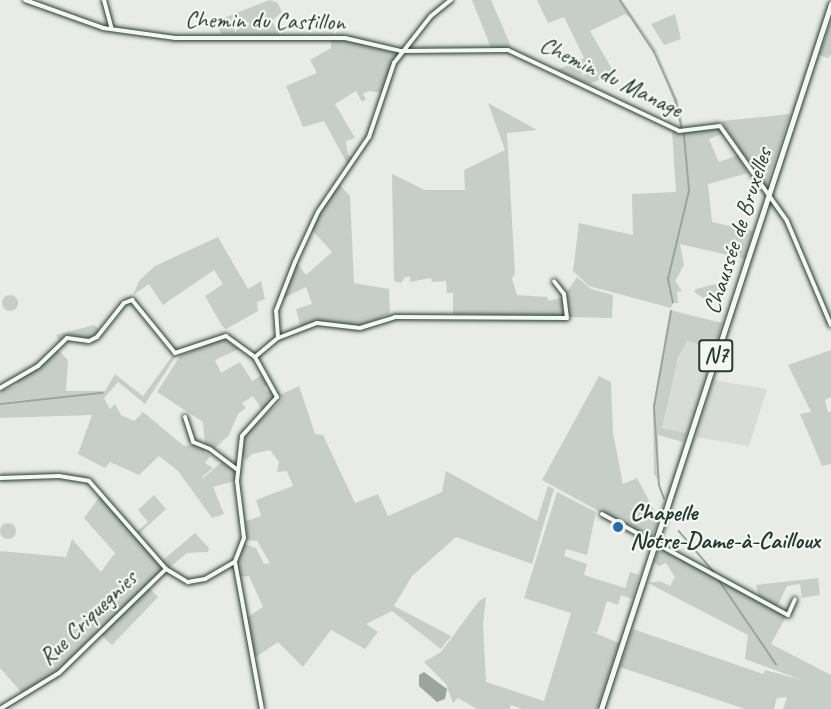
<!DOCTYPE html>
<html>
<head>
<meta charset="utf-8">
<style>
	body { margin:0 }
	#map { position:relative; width:831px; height:709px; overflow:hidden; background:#e9ebe7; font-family:Caveat,sans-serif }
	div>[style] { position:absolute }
	.built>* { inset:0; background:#d8dcd8 }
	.green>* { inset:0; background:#c7cec9 }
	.round { border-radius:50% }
	.water>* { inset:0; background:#99a6a0 }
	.stream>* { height:1.5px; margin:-0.75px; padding:0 0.75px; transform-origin:0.75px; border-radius:0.75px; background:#99a6a0 }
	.roads { filter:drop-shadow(0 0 2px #1f3d34) drop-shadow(0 0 2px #1f3d34) }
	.minor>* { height:4px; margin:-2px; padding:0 2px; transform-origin:2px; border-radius:2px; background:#f6f6f2 }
	.major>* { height:5px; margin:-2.5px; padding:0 2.5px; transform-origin:2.5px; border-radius:2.5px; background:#f6f6f2 }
	.dots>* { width:16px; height:16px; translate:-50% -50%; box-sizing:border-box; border:3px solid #f6f6f2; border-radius:50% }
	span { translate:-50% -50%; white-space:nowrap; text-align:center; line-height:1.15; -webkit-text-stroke:4.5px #f6f6f2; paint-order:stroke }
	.shield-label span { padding:2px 4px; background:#f6f6f2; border:2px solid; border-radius:4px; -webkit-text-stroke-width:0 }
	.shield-label { font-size:22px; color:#1f3d34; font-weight:700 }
	.street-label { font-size:24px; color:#1f3d34 }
	.poi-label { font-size:24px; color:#1f3d34; font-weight:700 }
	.left { translate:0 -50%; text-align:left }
</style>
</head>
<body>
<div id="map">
	<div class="built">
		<div style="clip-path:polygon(686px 341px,714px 350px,687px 433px,662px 428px,675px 367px)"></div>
		<div style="clip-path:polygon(713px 380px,767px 389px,749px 446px,696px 437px)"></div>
	</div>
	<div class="green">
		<div style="clip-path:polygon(269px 0,277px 2px,282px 12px,272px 21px,280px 35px,221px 34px,216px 21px)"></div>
		<div style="clip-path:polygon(472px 0,491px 0,512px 49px,491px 48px)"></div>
		<div style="clip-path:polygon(537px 0,622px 0,656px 49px,678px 101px,684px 129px,659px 62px,630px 18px,625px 14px,590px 31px,615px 74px,589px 84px,557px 70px,584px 58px,564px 17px,548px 23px)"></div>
		<div style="clip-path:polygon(675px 14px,681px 39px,664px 45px,651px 24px)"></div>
		<div style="clip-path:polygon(831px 21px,831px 54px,828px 58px,819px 55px)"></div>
		<div style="clip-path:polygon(331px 40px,355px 42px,397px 54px,382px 93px,370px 91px,363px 94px,366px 99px,362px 102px,356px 91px,335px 104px,355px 138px,346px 141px,348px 155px,353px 158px,348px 165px,324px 121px,303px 127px,286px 86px,317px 73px,310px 60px,331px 48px)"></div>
		<div style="clip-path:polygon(488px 103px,537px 130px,507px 133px,515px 273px,512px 279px,517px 295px,547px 297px,549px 301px,564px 297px,567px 317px,453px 314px,453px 293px,447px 293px,446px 281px,432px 282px,431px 278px,410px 282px,410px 277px,405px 277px,401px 283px,394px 281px,392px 174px,425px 190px,465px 190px,464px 170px,505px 150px)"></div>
		<div style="clip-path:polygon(790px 114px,765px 190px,722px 121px)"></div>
		<div style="clip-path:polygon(714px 127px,725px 133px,709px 139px,719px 162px,738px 155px,748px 173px,708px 184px,712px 222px,753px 231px,745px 259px,680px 244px,684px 265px,675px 281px,682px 291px,677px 292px,678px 303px,673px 303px,671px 308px,589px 286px,573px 271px,579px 223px,633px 235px,632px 194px,676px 192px,672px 130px,683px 133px)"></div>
		<div style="clip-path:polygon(339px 184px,350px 196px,354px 283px,389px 289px,390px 313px,361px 326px,322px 321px,301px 328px,296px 309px,312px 304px,306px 287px,282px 299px,297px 263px,306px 275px,332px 252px,311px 229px)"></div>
		<div style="clip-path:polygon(218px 237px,248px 289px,261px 281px,265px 299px,257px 302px,258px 311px,226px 329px,222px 326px,205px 296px,223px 284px,214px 270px,163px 305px,149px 284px,133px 295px,139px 281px,155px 266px)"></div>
		<div style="clip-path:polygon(577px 277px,591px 289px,613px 295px,612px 318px,570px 317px,566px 293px)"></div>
		<div style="clip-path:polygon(720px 283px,727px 287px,724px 292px,703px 298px,694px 292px,696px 289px)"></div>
		<div class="round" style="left:2px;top:295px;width:16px;height:16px"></div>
		<div style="clip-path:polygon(670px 310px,722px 323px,714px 350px,687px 341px,678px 358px,662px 428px,687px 433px,683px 442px,658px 435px,659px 482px,654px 474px,653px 406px)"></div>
		<div style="clip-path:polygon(94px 325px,101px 331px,89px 339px,68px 335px,60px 342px,56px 335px)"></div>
		<div style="clip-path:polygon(224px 338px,239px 349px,215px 360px,221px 373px,240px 362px,252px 381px,264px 374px,270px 383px,264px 387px,267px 392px,272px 389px,275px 397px,263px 411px,253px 396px,242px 403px,246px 408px,238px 414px,229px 435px,213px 450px,205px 446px,203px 422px,157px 392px,180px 356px)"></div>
		<div style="clip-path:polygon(58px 350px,68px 360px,66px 391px,105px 391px,115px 374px,143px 396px,173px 355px,176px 356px,145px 404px,118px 382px,104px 398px,110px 409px,115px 404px,121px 415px,134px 421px,143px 412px,184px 446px,197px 444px,206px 447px,204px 452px,210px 456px,205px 463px,213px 468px,202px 477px,196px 472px,203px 478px,223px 461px,236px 470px,235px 481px,213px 487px,224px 514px,212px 518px,178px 471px,159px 456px,139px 475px,110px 462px,105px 468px,78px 454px,92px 415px,0 418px,0 404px,32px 399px,0 403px,0 391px,18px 385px,17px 381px)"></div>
		<div style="clip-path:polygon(831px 350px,831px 397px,825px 400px,828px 412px,831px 412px,831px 464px,822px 466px,800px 414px,811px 412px,788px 365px)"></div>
		<div style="clip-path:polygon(599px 376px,611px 382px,613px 433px,623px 484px,637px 478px,659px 519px,651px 540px,542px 480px)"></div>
		<div style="clip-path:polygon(299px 386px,315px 434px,323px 435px,355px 503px,378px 494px,388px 516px,442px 492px,446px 471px,537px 521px,548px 486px,554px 489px,532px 564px,456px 537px,412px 576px,394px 606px,451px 636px,441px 649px,392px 611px,366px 624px,378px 632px,365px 649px,331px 630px,303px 667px,278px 642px,253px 659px,245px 619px,263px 607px,249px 576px,240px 577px,237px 563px,244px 544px,256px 548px,264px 564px,270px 563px,257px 541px,247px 540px,246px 521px,261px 516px,256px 500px,293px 486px,287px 471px,277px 472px,279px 462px,270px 450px,252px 454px,246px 460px,241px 455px,246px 433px,276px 406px,282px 399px,280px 395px)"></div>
		<div style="clip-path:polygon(557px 492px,596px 512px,587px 555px,566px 549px,564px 556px,587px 564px,584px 575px,625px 588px,630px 572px,639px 575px,632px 599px,621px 595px,618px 605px,607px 601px,597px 633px,590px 631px,619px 643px,597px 709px,522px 709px,511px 705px,510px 709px,477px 709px,458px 698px,453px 703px,446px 684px,424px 662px,441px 652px,479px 601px,486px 597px,483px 625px,486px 682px,544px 701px,571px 613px,524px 598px)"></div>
		<div style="clip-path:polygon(101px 495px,164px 569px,59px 672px,23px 694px,0 668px,0 551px,66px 557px,72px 539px,101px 572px,115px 553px,84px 518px)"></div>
		<div style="clip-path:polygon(154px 495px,166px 509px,138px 535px,136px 532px,148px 522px,138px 510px)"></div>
		<div class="round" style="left:0;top:523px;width:16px;height:16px"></div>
		<div style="clip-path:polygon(195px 533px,209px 548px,208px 552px,187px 553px,169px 568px,162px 561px)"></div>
		<div style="clip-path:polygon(659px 547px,717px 578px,775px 663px,719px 579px,787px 615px,771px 644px,831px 675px,831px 709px,783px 709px,787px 697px,777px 698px,774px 709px,745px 709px,620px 667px,633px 629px,763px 674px,765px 670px,802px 680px,745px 659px,748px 635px,648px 583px,660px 581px,670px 586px,675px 577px,666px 563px,659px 566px,654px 562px)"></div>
		<div style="clip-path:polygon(818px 578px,820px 595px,802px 598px,800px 584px,787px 586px,777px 607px,759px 598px,756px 585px)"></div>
		<div style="clip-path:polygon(148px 587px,158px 597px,112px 645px,100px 634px)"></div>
	</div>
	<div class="water">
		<div style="clip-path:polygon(424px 672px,447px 689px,445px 699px,437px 702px,419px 686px,419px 675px)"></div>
	</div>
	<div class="stream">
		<div style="left:620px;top:0;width:61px;rotate:56.3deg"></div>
		<div style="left:654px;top:51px;width:54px;rotate:65.8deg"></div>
		<div style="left:676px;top:100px;width:29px;rotate:78deg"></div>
		<div style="left:673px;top:303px;width:25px;rotate:-102deg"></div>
		<div style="left:668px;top:279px;width:90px;rotate:-76.6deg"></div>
		<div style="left:689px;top:191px;width:56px;rotate:-95.1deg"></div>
		<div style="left:0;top:404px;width:103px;rotate:-6.2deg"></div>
		<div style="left:664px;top:499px;width:15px;rotate:-110deg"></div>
		<div style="left:659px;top:485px;width:78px;rotate:-93.7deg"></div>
		<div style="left:654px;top:407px;width:97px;rotate:-79.9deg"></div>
		<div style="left:679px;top:531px;width:55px;rotate:49.4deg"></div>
		<div style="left:719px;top:580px;width:102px;rotate:55.8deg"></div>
	</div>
	<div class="roads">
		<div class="minor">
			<div style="left:25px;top:0;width:83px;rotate:19.7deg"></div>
			<div style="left:103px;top:28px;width:73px;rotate:7.9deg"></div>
			<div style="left:175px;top:38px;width:170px"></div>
			<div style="left:345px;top:38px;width:57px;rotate:13.1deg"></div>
			<div style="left:401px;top:51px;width:107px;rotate:-0.5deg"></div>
			<div style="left:508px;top:50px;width:189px;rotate:25.3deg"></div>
			<div style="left:679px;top:131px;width:41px;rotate:-7deg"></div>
			<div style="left:720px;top:126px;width:116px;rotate:54.8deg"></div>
			<div style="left:787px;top:221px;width:113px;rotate:67.1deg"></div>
			<div style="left:104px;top:0;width:30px;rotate:75deg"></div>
			<div style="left:278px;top:338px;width:42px;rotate:-21deg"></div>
			<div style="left:317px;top:323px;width:43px;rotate:6.6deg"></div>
			<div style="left:360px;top:328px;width:37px;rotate:-17deg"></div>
			<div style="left:395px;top:317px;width:172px;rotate:0.3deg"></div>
			<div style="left:567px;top:318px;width:24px;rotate:-97deg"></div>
			<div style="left:564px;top:294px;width:16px;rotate:-128deg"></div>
			<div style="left:255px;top:357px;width:30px;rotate:-40deg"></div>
			<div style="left:278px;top:338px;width:27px;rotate:-94deg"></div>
			<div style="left:276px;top:311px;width:53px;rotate:-68.8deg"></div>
			<div style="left:295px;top:262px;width:55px;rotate:-65.3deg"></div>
			<div style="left:318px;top:212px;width:91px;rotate:-55.8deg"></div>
			<div style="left:369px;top:137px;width:78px;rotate:-71.3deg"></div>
			<div style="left:394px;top:63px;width:60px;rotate:-51.8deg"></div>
			<div style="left:431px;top:16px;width:26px;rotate:-39deg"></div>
			<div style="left:0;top:388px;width:44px;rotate:-30.1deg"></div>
			<div style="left:38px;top:366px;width:40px;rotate:-44deg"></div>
			<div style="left:67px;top:338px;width:22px;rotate:8deg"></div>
			<div style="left:89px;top:341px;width:9px;rotate:-27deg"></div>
			<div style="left:97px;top:337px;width:43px;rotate:-51.5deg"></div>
			<div style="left:124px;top:303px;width:9px;rotate:-21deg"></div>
			<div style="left:132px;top:300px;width:68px;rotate:50.9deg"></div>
			<div style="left:175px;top:353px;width:54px;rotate:-18.4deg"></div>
			<div style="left:226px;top:336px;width:36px;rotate:36deg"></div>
			<div style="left:255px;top:357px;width:46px;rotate:61.2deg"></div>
			<div style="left:277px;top:397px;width:52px;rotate:131.9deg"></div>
			<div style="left:242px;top:436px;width:45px;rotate:96.3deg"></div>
			<div style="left:237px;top:481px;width:57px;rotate:83deg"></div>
			<div style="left:244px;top:538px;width:26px;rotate:111deg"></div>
			<div style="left:235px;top:562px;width:149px;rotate:79.6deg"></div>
			<div style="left:185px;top:417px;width:26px;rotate:72deg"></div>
			<div style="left:193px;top:442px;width:18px;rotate:22deg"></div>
			<div style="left:210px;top:449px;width:35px;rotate:37deg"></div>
			<div style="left:0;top:478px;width:59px;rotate:-1.9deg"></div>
			<div style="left:59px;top:476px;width:30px;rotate:9deg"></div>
			<div style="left:89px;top:481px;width:117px;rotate:48.8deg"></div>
			<div style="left:166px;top:569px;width:26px;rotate:31deg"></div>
			<div style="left:188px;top:582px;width:17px;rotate:-10deg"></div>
			<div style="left:205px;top:579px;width:34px;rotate:-30deg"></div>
			<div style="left:602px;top:514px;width:212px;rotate:28.5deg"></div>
			<div style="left:788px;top:615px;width:17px;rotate:-66deg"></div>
			<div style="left:0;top:709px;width:69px;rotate:-31.4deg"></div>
			<div style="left:59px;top:673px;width:149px;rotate:-44.2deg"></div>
		</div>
		<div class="major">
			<div style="left:601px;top:709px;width:742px;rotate:-71.93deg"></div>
		</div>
	</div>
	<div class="dots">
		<div style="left:618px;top:527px;background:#1f6fb2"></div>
	</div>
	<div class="shield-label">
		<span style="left:716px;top:356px">N7</span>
	</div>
	<div class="street-label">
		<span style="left:265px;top:21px;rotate:1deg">Chemin du Castillon</span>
		<span style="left:611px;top:77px;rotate:26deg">Chemin du Manage</span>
		<span style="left:738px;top:231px;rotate:-72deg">Chaussée de Bruxelles</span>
		<span style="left:88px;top:618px;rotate:-44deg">Rue Criquegnies</span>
	</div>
	<div class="poi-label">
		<span class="left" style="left:630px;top:527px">Chapelle<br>Notre-Dame-à-Cailloux</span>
	</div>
</div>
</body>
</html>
